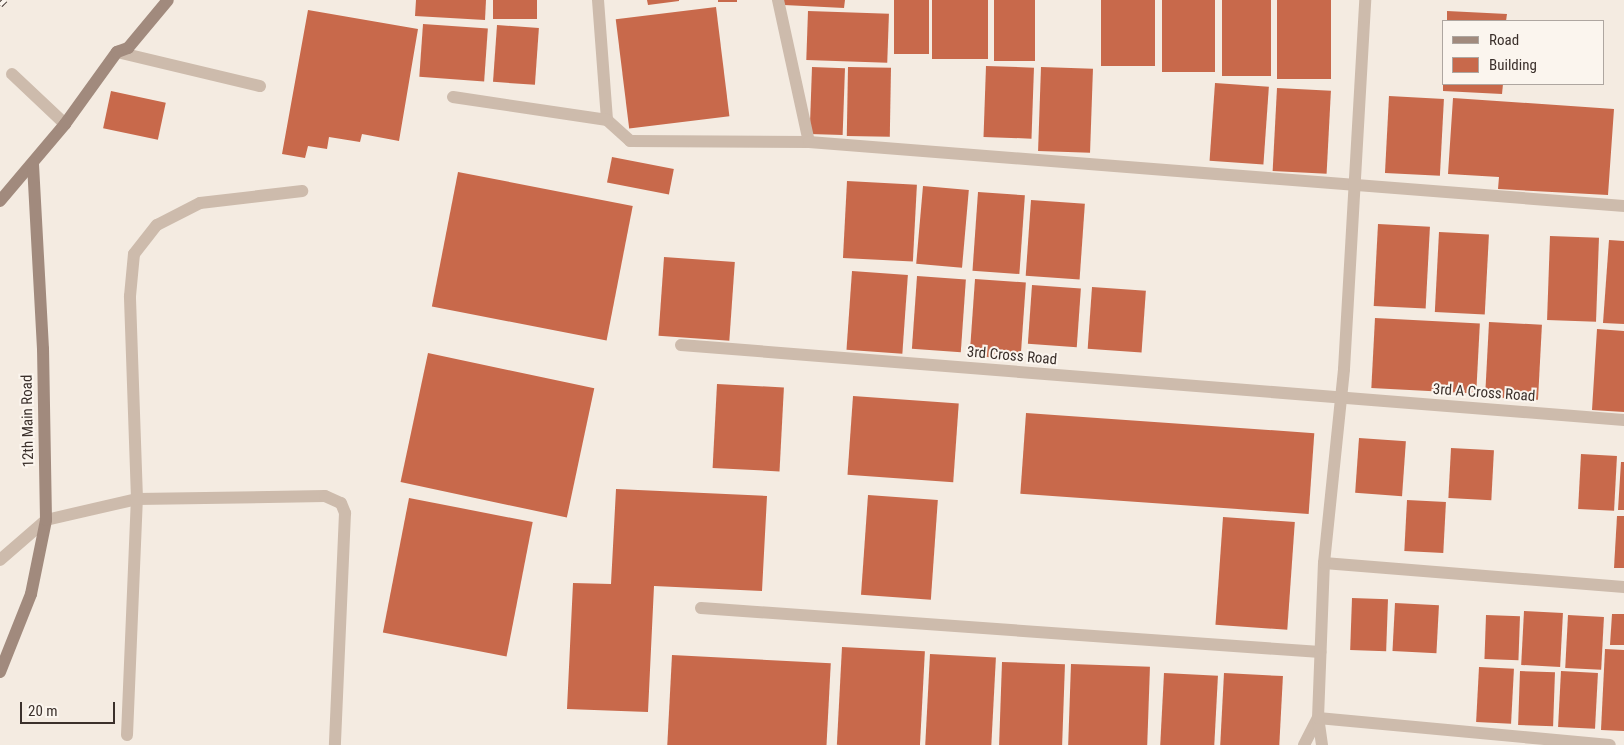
<!DOCTYPE html>
<html>
<head>
<meta charset="utf-8">
<style>
	body { margin:0 }
	#map { position:relative; width:1624px; height:745px; overflow:hidden; background:#f4ebe1; font-family:"Roboto Condensed",sans-serif }
	div>[style] { position:absolute }
	.building>* { inset:0; background:#c8694b; transform-origin:0 0 }
	.lane>* { height:12px; margin:-6px; padding:0 6px; transform-origin:6px; border-radius:6px; background:#cdbbac }
	.street>* { height:12px; margin:-6px; padding:0 6px; transform-origin:6px; border-radius:6px; background:#cdbbac }
	.secondary>* { height:12px; margin:-6px; padding:0 6px; transform-origin:6px; border-radius:6px; background:#a18a7d }
	.rail>* { height:5.5px; margin-top:-2.75px; transform-origin:0; background:repeating-linear-gradient(90deg,#fbf5ee 0 11px,#3b302b 0 22px); box-sizing:border-box; border-block:1px solid #3b302b }
	span { translate:-50% -50%; white-space:nowrap; text-align:center; line-height:1.15; -webkit-text-stroke:4px #fbf5ee; paint-order:stroke }
	.street-label { font-size:15px; color:#3b302b }
	.legend { position:absolute; left:1442px; top:20px; width:162px; height:65px; box-sizing:border-box; background:#fbf5ee; border:1px solid #aea6a0; margin:0; padding:6px 9px; list-style:none; font-size:15px; color:#3b302b }
	.legend li { display:flex; align-items:center; gap:10px; height:25px }
	.legend b { width:25px; border:1px solid #aea6a0 }
	.scale { position:absolute; left:20px; top:702px; width:95px; height:22px; box-sizing:border-box; border:2px solid #3b302b; border-top:0; padding-left:6px; font-size:15px; line-height:18px; white-space:nowrap; color:#3b302b; -webkit-text-stroke:4px #fbf5ee; paint-order:stroke }
</style>
</head>
<body>
<div id="map">
	<div class="building">
		<div style="clip-path:polygon(416px 0,486px 0,485px 20px,415px 16px)"></div>
		<div style="left:493px;top:0;width:44px;height:19px"></div>
		<div style="clip-path:polygon(647px 0,679px 0,679px 1px,648px 5px)"></div>
		<div style="left:718px;top:0;width:19px;height:2px"></div>
		<div style="clip-path:polygon(784px 0,845px 0,844px 8px,784px 5px)"></div>
		<div style="left:894px;top:0;width:35px;height:54px"></div>
		<div style="left:932px;top:0;width:56px;height:59px"></div>
		<div style="left:994px;top:0;width:41px;height:61px"></div>
		<div style="left:1101px;top:0;width:54px;height:66px"></div>
		<div style="left:1162px;top:0;width:53px;height:72px"></div>
		<div style="left:1222px;top:0;width:49px;height:76px"></div>
		<div style="left:1277px;top:0;width:54px;height:79px"></div>
		<div style="left:716px;top:7px;width:110px;height:101px;rotate:83deg"></div>
		<div style="clip-path:polygon(308px 10px,418px 29px,399px 141px,362px 134px,360px 142px,329px 137px,327px 149px,308px 146px,305px 158px,282px 154px)"></div>
		<div style="left:808px;top:11px;width:81px;height:49px;rotate:2deg"></div>
		<div style="clip-path:polygon(1447px 11px,1507px 14px,1506px 21px,1447px 21px)"></div>
		<div style="left:423px;top:24px;width:65px;height:53px;rotate:4deg"></div>
		<div style="left:497px;top:25px;width:42px;height:57px;rotate:4deg"></div>
		<div style="left:986px;top:66px;width:48px;height:71px;rotate:2deg"></div>
		<div style="left:812px;top:67px;width:33px;height:67px;rotate:2deg"></div>
		<div style="left:848px;top:67px;width:43px;height:69px;rotate:1deg"></div>
		<div style="left:1041px;top:67px;width:52px;height:84px;rotate:2deg"></div>
		<div style="left:1215px;top:83px;width:54px;height:78px;rotate:4deg"></div>
		<div style="clip-path:polygon(1443px 84px,1503px 84px,1502px 94px,1443px 91px)"></div>
		<div style="left:1277px;top:88px;width:54px;height:83px;rotate:3deg"></div>
		<div style="left:111px;top:91px;width:56px;height:38px;rotate:12deg"></div>
		<div style="left:1389px;top:96px;width:55px;height:77px;rotate:3deg"></div>
		<div style="clip-path:polygon(1453px 98px,1614px 109px,1608px 195px,1498px 189px,1499px 177px,1448px 174px)"></div>
		<div style="left:612px;top:157px;width:63px;height:26px;rotate:11deg"></div>
		<div style="left:458px;top:172px;width:178px;height:137px;rotate:11deg"></div>
		<div style="left:847px;top:181px;width:70px;height:77px;rotate:3deg"></div>
		<div style="left:923px;top:186px;width:46px;height:78px;rotate:5deg"></div>
		<div style="left:978px;top:192px;width:47px;height:79px;rotate:4deg"></div>
		<div style="left:1031px;top:200px;width:54px;height:76px;rotate:4deg"></div>
		<div style="left:1378px;top:224px;width:52px;height:82px;rotate:3deg"></div>
		<div style="left:1439px;top:232px;width:50px;height:80px;rotate:3deg"></div>
		<div style="left:1550px;top:236px;width:49px;height:84px;rotate:2deg"></div>
		<div style="clip-path:polygon(1609px 240px,1624px 241px,1624px 324px,1603px 323px)"></div>
		<div style="left:664px;top:257px;width:71px;height:79px;rotate:4deg"></div>
		<div style="left:852px;top:271px;width:56px;height:79px;rotate:4deg"></div>
		<div style="left:917px;top:276px;width:49px;height:73px;rotate:4deg"></div>
		<div style="left:975px;top:279px;width:51px;height:77px;rotate:4deg"></div>
		<div style="left:1032px;top:285px;width:49px;height:59px;rotate:4deg"></div>
		<div style="left:1092px;top:287px;width:54px;height:62px;rotate:4deg"></div>
		<div style="left:1375px;top:318px;width:105px;height:70px;rotate:3deg"></div>
		<div style="left:1489px;top:322px;width:53px;height:75px;rotate:3deg"></div>
		<div style="clip-path:polygon(1597px 329px,1624px 331px,1624px 412px,1592px 410px)"></div>
		<div style="left:428px;top:353px;width:170px;height:132px;rotate:12deg"></div>
		<div style="left:717px;top:384px;width:67px;height:84px;rotate:3deg"></div>
		<div style="left:853px;top:396px;width:106px;height:79px;rotate:4deg"></div>
		<div style="left:1026px;top:413px;width:289px;height:81px;rotate:4deg"></div>
		<div style="left:1359px;top:438px;width:47px;height:55px;rotate:4deg"></div>
		<div style="left:1451px;top:448px;width:43px;height:50px;rotate:3deg"></div>
		<div style="left:1581px;top:454px;width:36px;height:55px;rotate:3deg"></div>
		<div style="clip-path:polygon(1621px 462px,1624px 462px,1624px 510px,1618px 510px)"></div>
		<div style="clip-path:polygon(616px 489px,767px 496px,762px 591px,654px 586px,648px 712px,567px 709px,573px 583px,611px 584px)"></div>
		<div style="left:868px;top:495px;width:70px;height:100px;rotate:4deg"></div>
		<div style="left:409px;top:498px;width:126px;height:137px;rotate:11deg"></div>
		<div style="left:1407px;top:500px;width:39px;height:51px;rotate:3deg"></div>
		<div style="clip-path:polygon(1617px 516px,1624px 516px,1624px 568px,1614px 568px)"></div>
		<div style="left:1223px;top:517px;width:72px;height:108px;rotate:4deg"></div>
		<div style="left:1352px;top:598px;width:36px;height:52px;rotate:2deg"></div>
		<div style="left:1395px;top:603px;width:44px;height:48px;rotate:3deg"></div>
		<div style="left:1524px;top:611px;width:39px;height:54px;rotate:3deg"></div>
		<div style="clip-path:polygon(1612px 614px,1624px 614px,1624px 645px,1610px 645px)"></div>
		<div style="left:1486px;top:615px;width:34px;height:44px;rotate:2deg"></div>
		<div style="left:1568px;top:615px;width:36px;height:53px;rotate:3deg"></div>
		<div style="left:842px;top:647px;width:83px;height:98px;rotate:3deg"></div>
		<div style="clip-path:polygon(1605px 649px,1624px 650px,1624px 731px,1601px 730px)"></div>
		<div style="left:930px;top:654px;width:66px;height:91px;rotate:3deg"></div>
		<div style="left:672px;top:655px;width:159px;height:90px;rotate:3deg"></div>
		<div style="left:1002px;top:662px;width:63px;height:83px;rotate:2deg"></div>
		<div style="left:1071px;top:664px;width:79px;height:81px;rotate:2deg"></div>
		<div style="left:1479px;top:667px;width:35px;height:55px;rotate:3deg"></div>
		<div style="left:1520px;top:671px;width:35px;height:54px;rotate:2deg"></div>
		<div style="left:1561px;top:671px;width:37px;height:56px;rotate:3deg"></div>
		<div style="left:1164px;top:673px;width:54px;height:72px;rotate:3deg"></div>
		<div style="left:1224px;top:673px;width:59px;height:72px;rotate:3deg"></div>
	</div>
	<div class="lane">
		<div style="left:117px;top:52px;width:147px;rotate:13.4deg"></div>
		<div style="left:12px;top:74px;width:73px;rotate:43.3deg"></div>
		<div style="left:46px;top:520px;width:93px;rotate:-13deg"></div>
		<div style="left:137px;top:499px;width:188px;rotate:-0.9deg"></div>
		<div style="left:325px;top:496px;width:17px;rotate:24deg"></div>
		<div style="left:341px;top:503px;width:11px;rotate:68deg"></div>
		<div style="left:345px;top:513px;width:232px;rotate:92.5deg"></div>
		<div style="left:127px;top:735px;width:236px;rotate:-87.6deg"></div>
		<div style="left:137px;top:499px;width:203px;rotate:-92deg"></div>
		<div style="left:130px;top:296px;width:42px;rotate:-84.6deg"></div>
		<div style="left:134px;top:254px;width:37px;rotate:-52deg"></div>
		<div style="left:157px;top:225px;width:48px;rotate:-27.1deg"></div>
		<div style="left:200px;top:203px;width:103px;rotate:-6.7deg"></div>
	</div>
	<div class="street">
		<div style="left:598px;top:0;width:120px;rotate:85.7deg"></div>
		<div style="left:607px;top:120px;width:31px;rotate:42deg"></div>
		<div style="left:630px;top:141px;width:179px;rotate:0.3deg"></div>
		<div style="left:778px;top:0;width:145px;rotate:77.7deg"></div>
		<div style="left:809px;top:142px;width:818px;rotate:4.49deg"></div>
		<div style="left:453px;top:97px;width:156px;rotate:8.5deg"></div>
		<div style="left:681px;top:345px;width:946px;rotate:4.55deg"></div>
		<div style="left:0;top:560px;width:61px;rotate:-41deg"></div>
		<div style="left:1324px;top:563px;width:301px;rotate:4.6deg"></div>
		<div style="left:701px;top:608px;width:621px;rotate:4.07deg"></div>
		<div style="left:1304px;top:745px;width:30px;rotate:-63deg"></div>
		<div style="left:1318px;top:718px;width:293px;rotate:5.3deg"></div>
		<div style="left:1322px;top:745px;width:27px;rotate:-98deg"></div>
		<div style="left:1318px;top:718px;width:155px;rotate:-87.8deg"></div>
		<div style="left:1324px;top:563px;width:195px;rotate:-84.1deg"></div>
		<div style="left:1344px;top:369px;width:370px;rotate:-86.7deg"></div>
	</div>
	<div class="secondary">
		<div style="left:0;top:201px;width:101px;rotate:-49.8deg"></div>
		<div style="left:65px;top:124px;width:89px;rotate:-54.2deg"></div>
		<div style="left:117px;top:52px;width:12px;rotate:-20deg"></div>
		<div style="left:128px;top:48px;width:62px;rotate:-50.2deg"></div>
		<div style="left:0;top:672px;width:84px;rotate:-68.3deg"></div>
		<div style="left:31px;top:594px;width:76px;rotate:-78.5deg"></div>
		<div style="left:46px;top:520px;width:171px;rotate:-91deg"></div>
		<div style="left:43px;top:349px;width:186px;rotate:-93.1deg"></div>
	</div>
	<div class="rail">
		<div style="left:0;top:5px;width:7px;rotate:-45deg"></div>
	</div>
	<div class="street-label">
		<span style="left:1012px;top:356px;rotate:5deg">3rd Cross Road</span>
		<span style="left:1484px;top:393px;rotate:4deg">3rd A Cross Road</span>
		<span style="left:28px;top:421px;rotate:-91deg">12th Main Road</span>
	</div>
	<ul class="legend">
	<li><b style="height:6px;background:#a18a7d"></b>Road</li>
	<li><b style="height:14px;background:#c8694b"></b>Building</li>
	</ul>
	<div class="scale">20 m</div>
</div>
</body>
</html>
